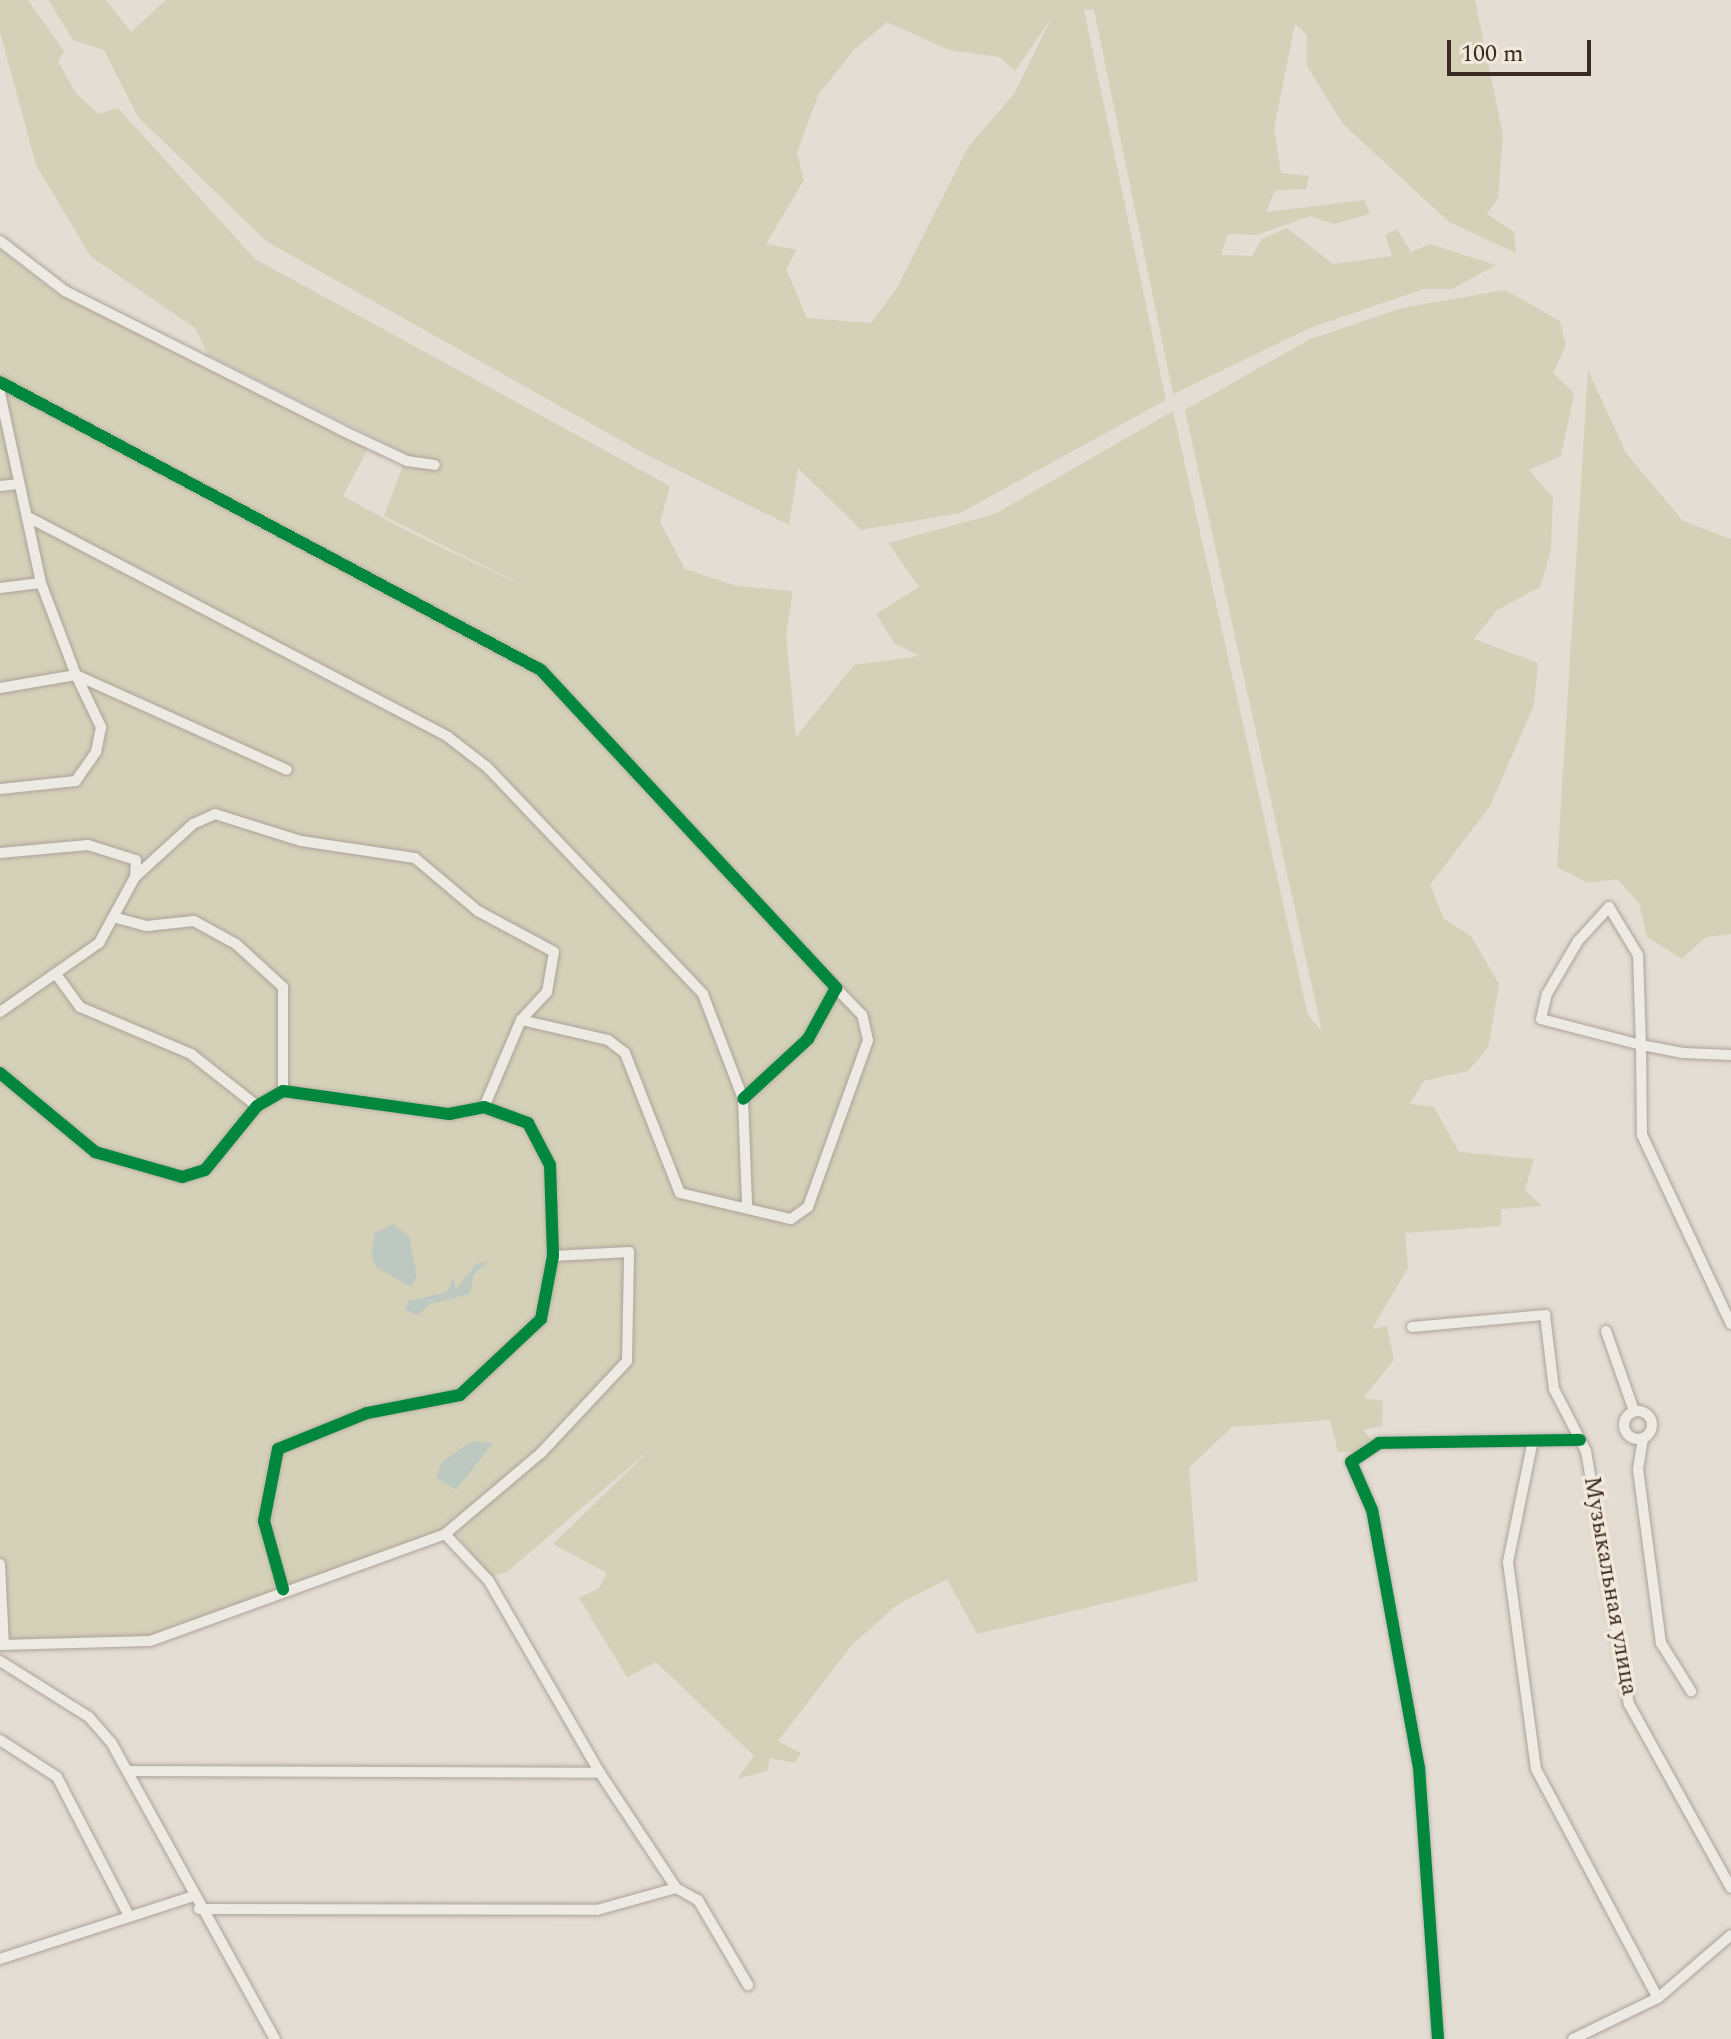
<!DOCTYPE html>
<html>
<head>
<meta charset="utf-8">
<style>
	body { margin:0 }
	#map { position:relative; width:1731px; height:2039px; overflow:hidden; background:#e4ddd3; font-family:Spectral,serif }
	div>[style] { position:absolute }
	.green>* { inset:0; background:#d5d1b8 }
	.water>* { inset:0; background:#bdc9c0 }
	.roads { filter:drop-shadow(0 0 2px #aaa39b) drop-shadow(0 0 2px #aaa39b) }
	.street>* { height:10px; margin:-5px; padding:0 5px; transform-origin:5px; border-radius:5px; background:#ede9e3 }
	.street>.ring { margin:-5px; padding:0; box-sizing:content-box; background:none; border:10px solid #ede9e3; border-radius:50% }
	.cycleway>* { height:12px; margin:-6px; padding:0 6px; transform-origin:6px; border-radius:6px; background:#00873e }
	span { translate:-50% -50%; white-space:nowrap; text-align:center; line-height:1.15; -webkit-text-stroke:7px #f3e9db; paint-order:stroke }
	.street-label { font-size:24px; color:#392b23 }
	.scale { position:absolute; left:1447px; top:40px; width:144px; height:36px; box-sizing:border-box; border:4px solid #392b23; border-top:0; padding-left:10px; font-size:24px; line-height:28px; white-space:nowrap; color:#392b23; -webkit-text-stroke:6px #f3e9db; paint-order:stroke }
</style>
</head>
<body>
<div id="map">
	<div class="green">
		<div style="clip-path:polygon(0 0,28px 0,64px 51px,58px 61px,75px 92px,98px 114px,118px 108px,255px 259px,670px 486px,660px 522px,685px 569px,737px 586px,793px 591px,786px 635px,796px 737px,854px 665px,919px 656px,894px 643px,876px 614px,919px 587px,888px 543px,995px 514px,1173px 411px,1308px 1015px,1322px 1032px,1185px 410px,1310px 339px,1402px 308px,1505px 290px,1560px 321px,1566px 345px,1553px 373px,1574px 393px,1561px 456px,1529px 470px,1553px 497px,1551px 550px,1540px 587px,1497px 610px,1474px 639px,1538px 663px,1534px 705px,1490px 806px,1430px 885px,1444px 919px,1471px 936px,1499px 984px,1488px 1048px,1468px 1071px,1424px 1081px,1410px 1104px,1434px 1107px,1459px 1152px,1534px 1159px,1525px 1190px,1542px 1206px,1501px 1209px,1501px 1226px,1405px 1233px,1408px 1268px,1372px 1329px,1387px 1326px,1394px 1360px,1363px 1398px,1383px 1401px,1382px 1426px,1363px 1430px,1371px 1439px,1354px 1452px,1338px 1452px,1330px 1420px,1232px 1427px,1189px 1468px,1198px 1581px,977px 1634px,947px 1579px,897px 1605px,852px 1645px,778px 1741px,801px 1753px,794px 1763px,770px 1758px,767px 1771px,737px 1779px,754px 1756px,656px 1662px,627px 1677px,579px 1598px,599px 1588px,607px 1573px,553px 1544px,653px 1447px,507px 1572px,489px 1577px,456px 1533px,153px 1641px,0 1643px,0 250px,56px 293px,368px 449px,343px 496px,405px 530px,534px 591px,384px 516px,407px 454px,208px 355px,195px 328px,91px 257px,36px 165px,0 32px)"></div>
		<div style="clip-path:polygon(evenodd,48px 0,106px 0,131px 32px,166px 0,1475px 0,1503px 135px,1498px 198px,1487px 214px,1514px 232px,1516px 253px,1449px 222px,1343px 124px,1307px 66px,1307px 35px,1295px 24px,1274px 129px,1281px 173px,1309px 176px,1306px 189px,1275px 190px,1266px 212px,1364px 200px,1370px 214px,1334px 224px,1310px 216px,1257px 235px,1228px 234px,1221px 255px,1252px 256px,1262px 239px,1287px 228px,1333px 264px,1392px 256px,1385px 235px,1397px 229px,1411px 252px,1430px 244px,1496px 265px,1452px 289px,1424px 289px,1312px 327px,1173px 394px,1094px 10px,1084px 10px,1166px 400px,960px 513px,861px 530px,798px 468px,789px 525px,647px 455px,266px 241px,138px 117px,104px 50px,73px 40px,48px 0,1052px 17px,1014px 94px,968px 147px,897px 288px,871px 323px,807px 318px,786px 269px,797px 250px,766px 244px,804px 180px,797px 153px,818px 95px,854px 50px,887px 22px,949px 50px,999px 57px,1015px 71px,1052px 17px)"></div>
		<div style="clip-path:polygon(1588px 370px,1626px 453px,1683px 521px,1731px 539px,1731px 934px,1706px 937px,1682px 959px,1647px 937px,1639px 903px,1617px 879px,1588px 883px,1557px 867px)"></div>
	</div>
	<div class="water">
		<div style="clip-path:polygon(393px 1224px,409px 1236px,417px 1275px,411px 1287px,376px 1267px,371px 1255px,375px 1233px)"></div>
		<div style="clip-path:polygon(488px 1262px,474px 1274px,470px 1294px,430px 1304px,417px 1316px,405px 1309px,408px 1301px,447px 1292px,454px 1277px,455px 1290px,477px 1263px)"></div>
		<div style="clip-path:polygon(471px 1441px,493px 1443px,456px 1490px,436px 1478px,442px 1462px)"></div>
	</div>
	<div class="roads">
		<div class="street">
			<div style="left:0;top:241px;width:82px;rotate:37.6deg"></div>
			<div style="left:65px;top:291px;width:309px;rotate:26.7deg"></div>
			<div style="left:341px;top:430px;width:73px;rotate:25.2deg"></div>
			<div style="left:407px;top:461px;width:28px;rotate:8deg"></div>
			<div style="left:0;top:382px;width:613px;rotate:28.03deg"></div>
			<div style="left:541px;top:670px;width:434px;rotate:47.1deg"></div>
			<div style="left:836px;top:988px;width:58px;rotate:118.8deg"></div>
			<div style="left:808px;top:1039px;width:88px;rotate:137.3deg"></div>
			<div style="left:0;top:393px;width:194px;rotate:77.8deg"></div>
			<div style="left:41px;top:583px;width:98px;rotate:69.2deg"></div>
			<div style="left:76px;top:675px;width:231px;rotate:24.2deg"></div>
			<div style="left:0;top:486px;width:18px;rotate:-6deg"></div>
			<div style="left:28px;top:517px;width:474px;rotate:27.6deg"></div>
			<div style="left:448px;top:737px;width:49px;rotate:37.6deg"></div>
			<div style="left:487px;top:767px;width:313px;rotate:46.4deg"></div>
			<div style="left:703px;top:994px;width:112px;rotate:69.1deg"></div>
			<div style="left:743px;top:1099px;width:106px;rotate:87.8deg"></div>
			<div style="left:0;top:588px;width:41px;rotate:-7deg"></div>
			<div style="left:0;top:688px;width:77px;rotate:-9.7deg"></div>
			<div style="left:76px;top:675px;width:58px;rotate:64.3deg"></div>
			<div style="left:101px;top:727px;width:25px;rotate:101deg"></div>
			<div style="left:96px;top:752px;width:35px;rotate:125deg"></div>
			<div style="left:76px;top:781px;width:76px;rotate:174deg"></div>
			<div style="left:0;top:853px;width:88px;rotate:-5.2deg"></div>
			<div style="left:88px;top:845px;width:50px;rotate:17.4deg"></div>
			<div style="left:136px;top:860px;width:17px;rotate:93deg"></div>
			<div style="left:135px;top:877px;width:79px;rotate:-42.4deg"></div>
			<div style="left:193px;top:824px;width:24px;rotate:-24deg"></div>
			<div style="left:215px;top:814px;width:90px;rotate:17.4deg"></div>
			<div style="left:301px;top:841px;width:115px;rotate:8.5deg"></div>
			<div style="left:415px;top:858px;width:82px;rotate:40.1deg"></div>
			<div style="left:478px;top:911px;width:86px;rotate:28.3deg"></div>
			<div style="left:554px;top:952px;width:41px;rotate:99.9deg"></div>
			<div style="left:547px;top:992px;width:38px;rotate:133deg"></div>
			<div style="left:521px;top:1020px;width:95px;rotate:113deg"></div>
			<div style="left:113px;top:917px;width:35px;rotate:15deg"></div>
			<div style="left:147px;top:926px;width:47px;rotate:-6.1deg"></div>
			<div style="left:194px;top:921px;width:48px;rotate:28.7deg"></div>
			<div style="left:236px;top:944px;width:64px;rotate:42.5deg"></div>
			<div style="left:283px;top:987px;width:104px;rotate:90deg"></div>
			<div style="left:56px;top:974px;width:41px;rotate:54deg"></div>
			<div style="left:80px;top:1007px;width:121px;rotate:22.9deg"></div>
			<div style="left:191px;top:1054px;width:84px;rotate:38.2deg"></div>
			<div style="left:0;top:1012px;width:121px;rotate:-34.9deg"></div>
			<div style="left:99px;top:943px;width:75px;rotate:-61.4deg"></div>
			<div style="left:521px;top:1020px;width:89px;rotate:12.9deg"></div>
			<div style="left:608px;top:1040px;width:21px;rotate:37deg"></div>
			<div style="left:625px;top:1053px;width:150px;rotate:68.6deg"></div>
			<div style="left:680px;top:1193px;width:114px;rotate:13.2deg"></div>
			<div style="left:791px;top:1219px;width:21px;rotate:-35deg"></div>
			<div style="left:808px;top:1207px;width:177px;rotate:-70.2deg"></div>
			<div style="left:868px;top:1040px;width:26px;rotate:-103deg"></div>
			<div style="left:862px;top:1015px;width:37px;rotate:-134deg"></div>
			<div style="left:1731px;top:1055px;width:48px;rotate:-177.6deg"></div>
			<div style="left:1683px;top:1053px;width:43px;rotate:-169.2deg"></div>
			<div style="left:1641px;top:1045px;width:103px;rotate:-165.4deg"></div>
			<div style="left:1541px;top:1019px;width:26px;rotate:-77deg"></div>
			<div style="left:1547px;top:994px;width:61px;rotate:-59.7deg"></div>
			<div style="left:1578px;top:941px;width:46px;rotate:-47.6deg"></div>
			<div style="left:1609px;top:907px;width:56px;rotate:58.9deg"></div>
			<div style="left:1638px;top:955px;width:90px;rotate:88.1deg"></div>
			<div style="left:1641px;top:1045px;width:90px;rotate:89.4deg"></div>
			<div style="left:1642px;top:1135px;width:209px;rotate:64.8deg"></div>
			<div style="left:0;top:1073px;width:124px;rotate:39.7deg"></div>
			<div style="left:95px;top:1152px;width:91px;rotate:16deg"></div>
			<div style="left:182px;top:1177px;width:24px;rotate:-17deg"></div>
			<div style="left:205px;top:1170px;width:82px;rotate:-50.9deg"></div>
			<div style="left:257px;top:1106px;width:30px;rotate:-30deg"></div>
			<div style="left:283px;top:1091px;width:168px;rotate:7.9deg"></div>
			<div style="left:449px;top:1114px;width:36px;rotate:-11deg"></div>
			<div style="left:484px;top:1107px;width:47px;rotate:20deg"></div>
			<div style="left:528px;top:1123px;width:47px;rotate:62.4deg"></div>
			<div style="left:550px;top:1165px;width:91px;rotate:88.1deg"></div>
			<div style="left:553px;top:1256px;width:64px;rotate:100.8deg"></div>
			<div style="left:541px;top:1319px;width:111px;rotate:136.8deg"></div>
			<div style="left:460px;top:1395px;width:95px;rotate:169deg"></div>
			<div style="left:367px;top:1413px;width:96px;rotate:158deg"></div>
			<div style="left:278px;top:1449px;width:73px;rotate:101deg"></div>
			<div style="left:264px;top:1521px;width:71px;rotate:74.4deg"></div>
			<div style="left:1412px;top:1327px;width:134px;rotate:-5.2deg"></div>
			<div style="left:1545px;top:1315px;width:75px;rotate:83.1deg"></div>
			<div style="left:1554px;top:1389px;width:70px;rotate:62.7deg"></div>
			<div style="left:1586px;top:1451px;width:257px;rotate:80.4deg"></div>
			<div style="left:1629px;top:1704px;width:210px;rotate:61deg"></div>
			<div style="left:1606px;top:1331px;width:85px;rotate:70.7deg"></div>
			<div class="ring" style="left:1624px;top:1411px;width:18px;height:18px"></div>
			<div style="left:1643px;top:1438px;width:31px;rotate:99deg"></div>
			<div style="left:1638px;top:1469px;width:176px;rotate:82.5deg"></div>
			<div style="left:1661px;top:1643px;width:57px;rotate:58deg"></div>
			<div style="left:1533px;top:1440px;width:125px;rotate:101.6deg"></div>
			<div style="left:1508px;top:1562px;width:209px;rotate:82.3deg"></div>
			<div style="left:1536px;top:1769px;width:259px;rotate:62deg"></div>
			<div style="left:445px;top:1534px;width:64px;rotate:46.9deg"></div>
			<div style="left:489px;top:1581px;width:222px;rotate:60deg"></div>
			<div style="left:600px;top:1773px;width:138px;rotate:56.5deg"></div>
			<div style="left:676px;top:1888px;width:25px;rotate:29deg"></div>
			<div style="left:698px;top:1900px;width:99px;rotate:59.5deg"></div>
			<div style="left:0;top:1564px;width:81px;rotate:87.2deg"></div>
			<div style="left:0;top:1645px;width:150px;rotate:-1.5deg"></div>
			<div style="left:150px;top:1641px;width:314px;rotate:-19.9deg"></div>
			<div style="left:445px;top:1534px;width:126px;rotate:-40.2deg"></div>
			<div style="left:541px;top:1453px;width:126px;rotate:-46.9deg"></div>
			<div style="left:627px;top:1361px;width:109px;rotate:-88.9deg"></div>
			<div style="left:629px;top:1252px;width:76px;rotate:177deg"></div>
			<div style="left:0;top:1661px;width:105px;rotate:32.2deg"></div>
			<div style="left:89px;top:1717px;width:33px;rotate:49deg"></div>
			<div style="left:111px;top:1742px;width:339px;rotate:61.1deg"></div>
			<div style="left:0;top:1740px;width:68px;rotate:33deg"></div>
			<div style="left:57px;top:1777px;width:157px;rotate:62.6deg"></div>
			<div style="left:129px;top:1771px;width:471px;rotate:0.2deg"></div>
			<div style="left:199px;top:1909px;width:398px;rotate:0.1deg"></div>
			<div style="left:597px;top:1910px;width:82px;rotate:-15.6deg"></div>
			<div style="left:0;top:1959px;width:201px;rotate:-18deg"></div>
			<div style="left:1438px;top:2039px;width:272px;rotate:-94deg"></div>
			<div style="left:1419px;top:1768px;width:262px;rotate:-100.3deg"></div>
			<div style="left:1372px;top:1510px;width:52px;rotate:-113.6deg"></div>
			<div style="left:1351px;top:1462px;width:34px;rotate:-34deg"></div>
			<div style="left:1379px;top:1443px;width:201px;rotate:-0.9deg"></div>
			<div style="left:1573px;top:2039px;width:94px;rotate:-25.8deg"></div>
			<div style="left:1658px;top:1998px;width:96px;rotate:-40.8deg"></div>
		</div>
	</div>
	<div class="cycleway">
		<div style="left:0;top:382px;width:613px;rotate:28.03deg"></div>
		<div style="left:541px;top:670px;width:434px;rotate:47.1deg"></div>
		<div style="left:836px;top:988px;width:58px;rotate:118.8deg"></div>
		<div style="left:808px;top:1039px;width:88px;rotate:137.3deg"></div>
		<div style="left:0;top:1073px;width:124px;rotate:39.7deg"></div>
		<div style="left:95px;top:1152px;width:91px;rotate:16deg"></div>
		<div style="left:182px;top:1177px;width:24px;rotate:-17deg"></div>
		<div style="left:205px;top:1170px;width:82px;rotate:-50.9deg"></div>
		<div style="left:257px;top:1106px;width:30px;rotate:-30deg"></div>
		<div style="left:283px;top:1091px;width:168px;rotate:7.9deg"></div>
		<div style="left:449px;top:1114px;width:36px;rotate:-11deg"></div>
		<div style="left:484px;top:1107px;width:47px;rotate:20deg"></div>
		<div style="left:528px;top:1123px;width:47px;rotate:62.4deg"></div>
		<div style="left:550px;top:1165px;width:91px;rotate:88.1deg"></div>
		<div style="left:553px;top:1256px;width:64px;rotate:100.8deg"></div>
		<div style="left:541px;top:1319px;width:111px;rotate:136.8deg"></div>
		<div style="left:460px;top:1395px;width:95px;rotate:169deg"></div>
		<div style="left:367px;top:1413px;width:96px;rotate:158deg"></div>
		<div style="left:278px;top:1449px;width:73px;rotate:101deg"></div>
		<div style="left:264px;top:1521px;width:71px;rotate:74.4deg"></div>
		<div style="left:1438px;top:2039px;width:272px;rotate:-94deg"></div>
		<div style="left:1419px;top:1768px;width:262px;rotate:-100.3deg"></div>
		<div style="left:1372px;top:1510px;width:52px;rotate:-113.6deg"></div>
		<div style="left:1351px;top:1462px;width:34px;rotate:-34deg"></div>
		<div style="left:1379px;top:1443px;width:201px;rotate:-0.9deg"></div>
	</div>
	<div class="street-label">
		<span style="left:1610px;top:1586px;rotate:80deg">Музыкальная улица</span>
	</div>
	<div class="scale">100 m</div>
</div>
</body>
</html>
